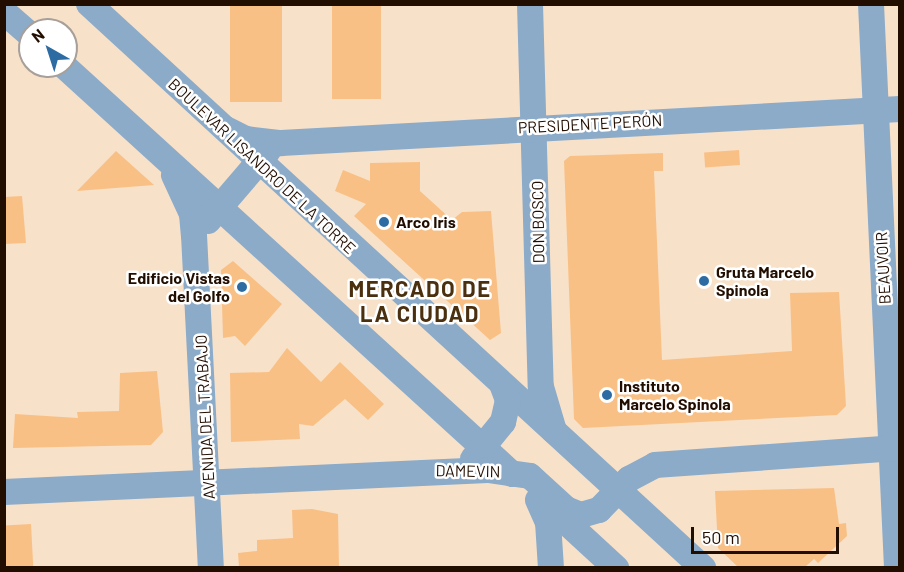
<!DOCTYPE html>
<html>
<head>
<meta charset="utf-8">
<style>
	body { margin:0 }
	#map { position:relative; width:904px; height:572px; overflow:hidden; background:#f8e1c9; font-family:Barlow,sans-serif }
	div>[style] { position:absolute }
	.building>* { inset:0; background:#f9c085; transform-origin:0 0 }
	.minor>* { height:26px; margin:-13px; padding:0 13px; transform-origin:13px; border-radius:13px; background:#8babc9 }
	.dots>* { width:16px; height:16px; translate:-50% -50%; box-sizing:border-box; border:3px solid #fff; border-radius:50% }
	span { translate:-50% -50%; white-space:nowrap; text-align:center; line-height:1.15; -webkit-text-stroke:5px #fff; paint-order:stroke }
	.street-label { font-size:16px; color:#220e00 }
	.poi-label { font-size:16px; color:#220e00; font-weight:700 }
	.left { translate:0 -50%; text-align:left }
	.right { translate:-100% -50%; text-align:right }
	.district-label { font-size:22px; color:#4b300f; font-weight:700; letter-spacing:1.5px }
	.frame { position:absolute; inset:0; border:6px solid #220e00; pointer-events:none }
	.north { position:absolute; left:18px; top:18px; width:60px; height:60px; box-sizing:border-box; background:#fff; border:2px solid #a79f99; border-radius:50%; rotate:321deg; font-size:16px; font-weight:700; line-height:24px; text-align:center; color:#220e00 }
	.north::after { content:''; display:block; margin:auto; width:21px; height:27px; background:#2c6ca3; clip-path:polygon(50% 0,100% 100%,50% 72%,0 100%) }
	.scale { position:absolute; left:691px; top:527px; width:148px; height:27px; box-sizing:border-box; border:3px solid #220e00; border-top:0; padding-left:8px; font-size:18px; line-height:21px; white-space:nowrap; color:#220e00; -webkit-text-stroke:4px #fff; paint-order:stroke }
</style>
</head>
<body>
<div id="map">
	<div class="building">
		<div style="left:230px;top:4px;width:52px;height:98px"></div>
		<div style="left:332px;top:4px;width:49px;height:95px"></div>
		<div style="left:739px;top:150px;width:15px;height:35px;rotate:86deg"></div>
		<div style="clip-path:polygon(116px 151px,154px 185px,77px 191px)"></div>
		<div style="clip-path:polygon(663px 153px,663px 171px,654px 171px,662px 360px,792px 351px,790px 293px,839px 292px,846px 406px,837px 415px,583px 428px,574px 419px,564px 161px,570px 156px)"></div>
		<div style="clip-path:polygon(420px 162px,420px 191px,452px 220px,462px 212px,491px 211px,501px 333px,490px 340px,354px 216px,366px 204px,335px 191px,343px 170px,370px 181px,370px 163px)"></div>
		<div style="clip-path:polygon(22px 196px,26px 243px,4px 244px,4px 197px)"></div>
		<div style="clip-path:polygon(233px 261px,282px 304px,245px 346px,235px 336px,223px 338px,221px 270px)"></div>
		<div style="clip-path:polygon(287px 348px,321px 382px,340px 362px,384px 404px,368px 420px,345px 399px,313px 426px,299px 424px,300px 439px,231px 442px,230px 373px,269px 372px)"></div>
		<div style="clip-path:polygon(157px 371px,163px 432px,151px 445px,13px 448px,15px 414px,78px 418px,77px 412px,119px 411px,120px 373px)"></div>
		<div style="clip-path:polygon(834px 488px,839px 524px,846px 523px,847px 536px,818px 563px,814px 559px,805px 567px,738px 567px,718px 548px,715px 491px)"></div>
		<div style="clip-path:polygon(312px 509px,338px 514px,339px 567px,239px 567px,238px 553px,257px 551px,257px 540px,293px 538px,292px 510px)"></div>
		<div style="left:31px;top:524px;width:43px;height:27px;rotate:87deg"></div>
	</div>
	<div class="minor">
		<div style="left:89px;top:4px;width:834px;rotate:42.57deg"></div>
		<div style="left:530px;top:4px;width:383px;rotate:88.4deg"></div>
		<div style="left:541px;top:387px;width:46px;rotate:73.5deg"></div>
		<div style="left:871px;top:4px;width:565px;rotate:87.36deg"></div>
		<div style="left:4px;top:12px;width:35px;rotate:41deg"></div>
		<div style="left:64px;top:66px;width:606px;rotate:42.32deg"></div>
		<div style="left:228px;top:130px;width:20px;rotate:27deg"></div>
		<div style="left:246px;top:139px;width:35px;rotate:7deg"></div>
		<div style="left:281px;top:143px;width:620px;rotate:-3.14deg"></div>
		<div style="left:174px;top:175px;width:43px;rotate:65.2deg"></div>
		<div style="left:192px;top:214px;width:21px;rotate:85deg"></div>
		<div style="left:194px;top:235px;width:333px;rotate:87.1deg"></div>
		<div style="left:208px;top:221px;width:92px;rotate:-49.4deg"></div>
		<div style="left:473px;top:459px;width:48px;rotate:-51deg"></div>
		<div style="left:503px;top:422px;width:23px;rotate:-77deg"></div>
		<div style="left:508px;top:400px;width:14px;rotate:-111deg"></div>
		<div style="left:4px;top:492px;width:484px;rotate:-2.6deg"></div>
		<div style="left:488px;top:470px;width:42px;rotate:8.1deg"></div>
		<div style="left:530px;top:476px;width:49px;rotate:42.5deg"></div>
		<div style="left:566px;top:509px;width:16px;rotate:22deg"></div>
		<div style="left:581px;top:515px;width:19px;rotate:-16deg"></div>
		<div style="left:599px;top:510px;width:43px;rotate:-45.9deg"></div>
		<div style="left:629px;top:479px;width:30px;rotate:-28deg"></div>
		<div style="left:655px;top:465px;width:246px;rotate:-4deg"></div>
		<div style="left:538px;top:500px;width:24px;rotate:66deg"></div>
		<div style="left:548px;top:522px;width:46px;rotate:86.3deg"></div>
		<div style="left:553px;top:510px;width:86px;rotate:42.6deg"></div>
	</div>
	<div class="dots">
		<div style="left:384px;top:222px;background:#2c6ca3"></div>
		<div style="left:704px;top:281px;background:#2c6ca3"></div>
		<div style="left:242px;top:287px;background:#2c6ca3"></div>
		<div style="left:607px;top:395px;background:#2c6ca3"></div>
	</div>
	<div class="street-label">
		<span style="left:590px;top:124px;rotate:-3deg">PRESIDENTE PERÓN</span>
		<span style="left:262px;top:166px;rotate:43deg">BOULEVAR LISANDRO DE LA TORRE</span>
		<span style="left:538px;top:222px;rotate:-91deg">DON BOSCO</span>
		<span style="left:883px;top:268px;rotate:-93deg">BEAUVOIR</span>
		<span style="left:205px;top:417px;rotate:-93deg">AVENIDA DEL TRABAJO</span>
		<span style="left:468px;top:471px;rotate:1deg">DAMEVIN</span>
	</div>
	<div class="poi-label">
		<span class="left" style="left:396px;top:222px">Arco Iris</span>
		<span class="left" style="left:716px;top:281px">Gruta Marcelo<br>Spinola</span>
		<span class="right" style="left:230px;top:287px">Edificio Vistas<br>del Golfo</span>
		<span class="left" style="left:619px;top:395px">Instituto<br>Marcelo Spinola</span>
	</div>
	<div class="district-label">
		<span style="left:420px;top:301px">MERCADO DE<br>LA CIUDAD</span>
	</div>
	<div class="frame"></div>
	<div class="north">N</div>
	<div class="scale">50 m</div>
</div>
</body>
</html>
